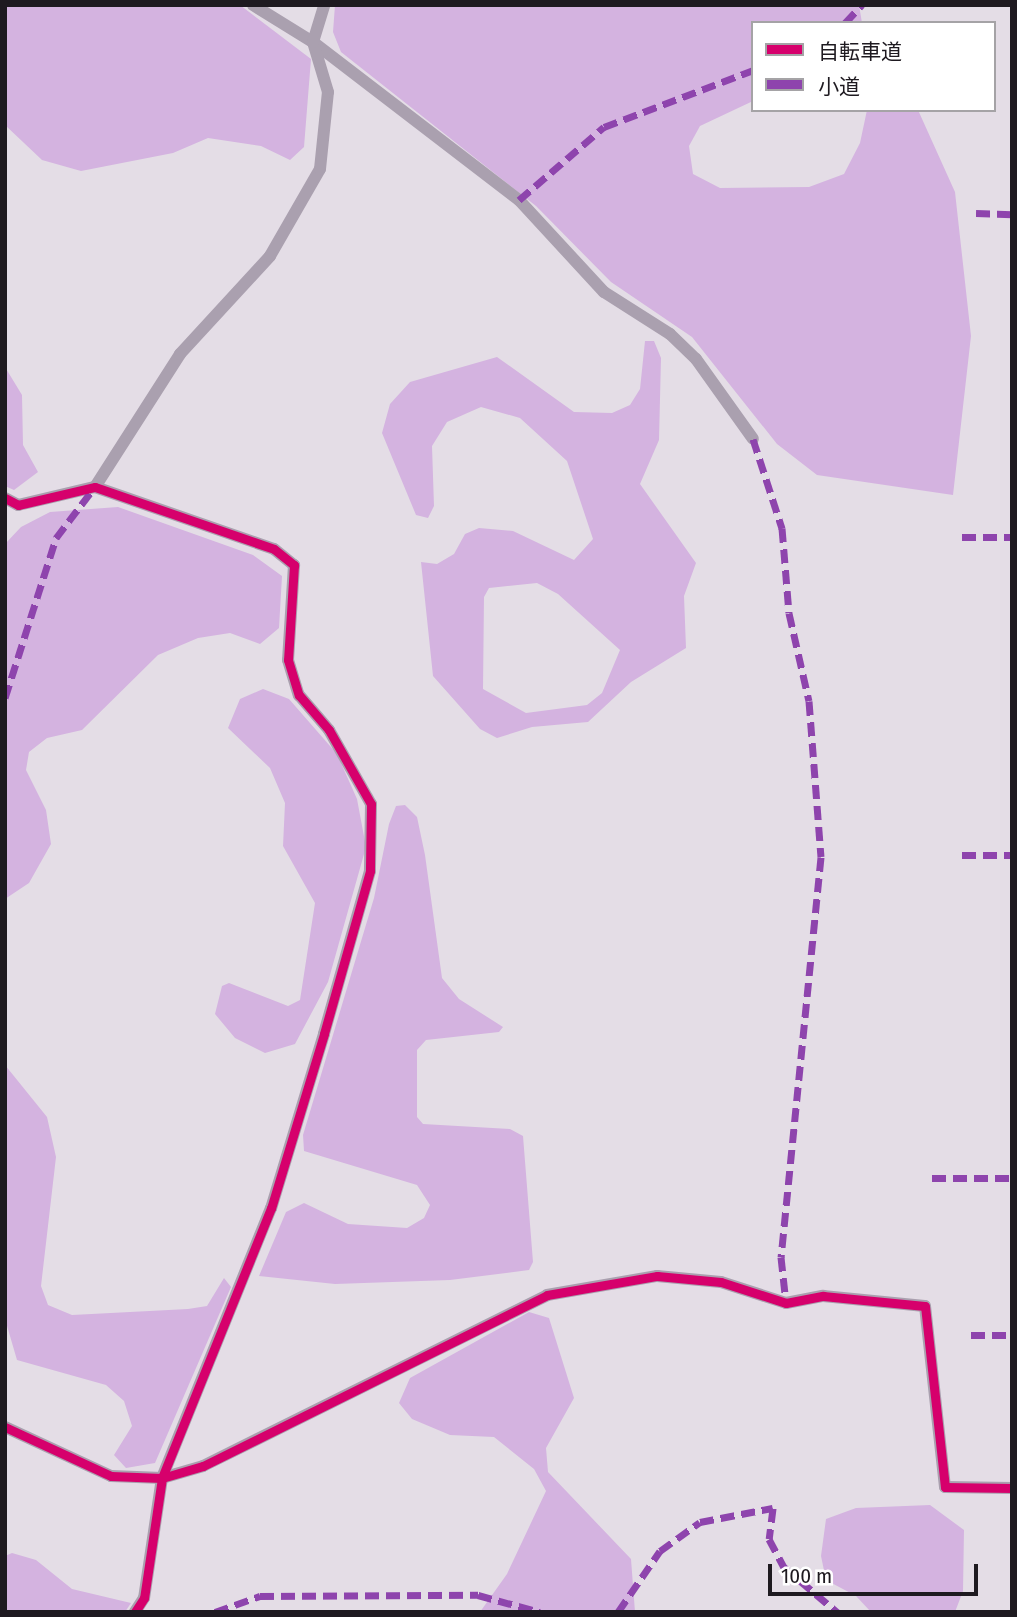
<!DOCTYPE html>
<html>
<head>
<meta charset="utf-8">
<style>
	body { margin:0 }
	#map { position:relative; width:1017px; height:1617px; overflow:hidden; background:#e4dde6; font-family:"Fira Sans Condensed","Noto Sans JP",sans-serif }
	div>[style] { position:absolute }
	.forest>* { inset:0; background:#d4b3e0 }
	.street>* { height:12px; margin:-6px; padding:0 6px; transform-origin:6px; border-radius:6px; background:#aaa0af }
	.quiet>* { height:7px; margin-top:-3.5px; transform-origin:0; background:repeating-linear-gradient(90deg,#8e44ad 0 14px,transparent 0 21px) }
	.cycleway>* { height:9px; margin:-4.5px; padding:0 4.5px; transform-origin:4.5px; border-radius:4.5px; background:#d6006c }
	span { translate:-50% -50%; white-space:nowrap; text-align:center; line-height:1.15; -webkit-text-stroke:7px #fff; paint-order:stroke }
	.frame { position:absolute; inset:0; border:7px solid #1e1a20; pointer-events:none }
	.legend { position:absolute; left:751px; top:21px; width:245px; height:91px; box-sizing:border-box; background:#fff; border:2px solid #a5a3a6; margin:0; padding:9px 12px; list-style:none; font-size:21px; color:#1e1a20 }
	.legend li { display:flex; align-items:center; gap:14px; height:35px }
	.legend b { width:35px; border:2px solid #a5a3a6 }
	.scale { position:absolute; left:768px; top:1564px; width:210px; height:32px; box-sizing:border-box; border:4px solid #1e1a20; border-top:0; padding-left:9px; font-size:21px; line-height:24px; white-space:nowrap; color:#1e1a20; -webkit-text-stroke:5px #fff; paint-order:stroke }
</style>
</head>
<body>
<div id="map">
	<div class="forest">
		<div style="clip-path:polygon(5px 5px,240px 5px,311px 59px,304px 147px,290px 160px,261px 146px,208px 138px,173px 153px,81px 171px,42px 160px,5px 125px)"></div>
		<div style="clip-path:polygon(335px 5px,859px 5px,862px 23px,753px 23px,753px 101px,700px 126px,689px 146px,693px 174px,720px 188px,809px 187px,844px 174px,860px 143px,867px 110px,918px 110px,955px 192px,971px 336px,953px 495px,817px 475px,777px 444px,692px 337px,611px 282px,536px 206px,341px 52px,333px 32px)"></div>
		<div style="clip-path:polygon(evenodd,645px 341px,654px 341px,661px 358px,659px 440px,640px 484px,696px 563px,684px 596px,686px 648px,631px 682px,588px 722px,532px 727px,497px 738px,480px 729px,433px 676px,421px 562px,437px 564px,454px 554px,465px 534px,479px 528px,513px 531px,574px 560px,593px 539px,567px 461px,520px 418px,481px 407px,447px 422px,432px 446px,434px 506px,428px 518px,416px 515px,382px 433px,390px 404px,410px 382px,497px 357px,574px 412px,612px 413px,630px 405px,640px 389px,645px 341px,537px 583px,558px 594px,620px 650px,602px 693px,587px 705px,526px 713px,483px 689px,484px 597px,489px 588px,537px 583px)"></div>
		<div style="clip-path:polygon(5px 367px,22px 395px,23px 445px,38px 472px,14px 490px,5px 486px)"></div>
		<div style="clip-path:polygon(118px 507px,253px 555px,282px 576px,279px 628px,260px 644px,230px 633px,198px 638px,158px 655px,82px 730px,47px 738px,29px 752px,26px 770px,46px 810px,51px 844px,29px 883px,5px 899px,5px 544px,21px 527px,50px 512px)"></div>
		<div style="clip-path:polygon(263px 689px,289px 699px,337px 754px,357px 799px,366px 847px,328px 982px,295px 1044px,265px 1053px,235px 1038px,215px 1014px,222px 986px,229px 983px,288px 1006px,300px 1000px,315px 903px,283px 846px,285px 803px,270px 768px,228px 728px,240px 699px)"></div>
		<div style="clip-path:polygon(405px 805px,417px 817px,425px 855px,442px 978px,459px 999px,503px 1027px,499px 1032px,426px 1040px,417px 1050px,417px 1117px,423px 1124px,510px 1129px,523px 1136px,533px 1262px,529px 1270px,450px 1280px,335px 1284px,259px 1276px,286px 1212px,304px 1203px,348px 1224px,407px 1228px,424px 1218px,430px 1205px,417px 1185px,304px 1151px,303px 1135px,374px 898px,389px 824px,396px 806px)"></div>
		<div style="clip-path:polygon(5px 1065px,47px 1117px,56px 1157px,41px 1286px,48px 1305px,72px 1315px,188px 1309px,207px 1306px,224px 1278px,231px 1287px,155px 1463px,126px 1468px,114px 1455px,132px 1426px,124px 1401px,106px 1385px,17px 1360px,5px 1319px)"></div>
		<div style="clip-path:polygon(529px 1312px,549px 1318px,574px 1398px,546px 1448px,548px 1472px,631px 1559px,635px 1612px,480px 1612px,507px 1574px,546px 1491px,534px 1469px,494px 1437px,450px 1435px,412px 1419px,399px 1403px,410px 1378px)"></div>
		<div style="clip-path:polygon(930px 1505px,964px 1530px,963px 1591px,955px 1612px,871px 1612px,856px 1596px,826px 1580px,821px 1556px,826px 1519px,856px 1508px)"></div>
		<div style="clip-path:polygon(12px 1553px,36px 1560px,72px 1589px,131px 1603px,125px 1612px,5px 1612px,5px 1556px)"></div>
	</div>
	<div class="street">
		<div style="left:253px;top:5px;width:70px;rotate:31.7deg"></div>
		<div style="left:313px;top:42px;width:260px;rotate:37.5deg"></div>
		<div style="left:519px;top:200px;width:125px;rotate:47.3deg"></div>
		<div style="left:604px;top:292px;width:78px;rotate:32.5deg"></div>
		<div style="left:670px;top:334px;width:36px;rotate:44deg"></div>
		<div style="left:696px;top:359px;width:98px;rotate:54.5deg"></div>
		<div style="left:95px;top:487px;width:158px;rotate:-57.4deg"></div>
		<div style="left:180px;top:354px;width:133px;rotate:-47.4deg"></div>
		<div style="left:270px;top:256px;width:100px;rotate:-60.1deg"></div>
		<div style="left:320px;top:169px;width:77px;rotate:-84.1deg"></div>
		<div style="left:328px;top:92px;width:52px;rotate:-106.7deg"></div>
		<div style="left:313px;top:42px;width:39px;rotate:-73deg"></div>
		<div style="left:5px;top:498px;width:15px;rotate:28deg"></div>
		<div style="left:18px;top:505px;width:79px;rotate:-13.2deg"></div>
		<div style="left:95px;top:487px;width:189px;rotate:19.1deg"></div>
		<div style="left:274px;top:549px;width:26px;rotate:39deg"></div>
		<div style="left:294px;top:565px;width:95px;rotate:93.6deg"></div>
		<div style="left:288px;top:660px;width:37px;rotate:73deg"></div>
		<div style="left:299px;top:695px;width:46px;rotate:49.4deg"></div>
		<div style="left:329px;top:730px;width:85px;rotate:60.4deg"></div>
		<div style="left:371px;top:804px;width:67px;rotate:90.9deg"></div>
		<div style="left:370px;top:871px;width:169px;rotate:105.8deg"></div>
		<div style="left:324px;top:1034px;width:182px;rotate:106.9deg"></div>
		<div style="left:271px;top:1208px;width:291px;rotate:112deg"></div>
		<div style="left:162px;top:1478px;width:121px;rotate:98.5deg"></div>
		<div style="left:144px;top:1598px;width:17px;rotate:123deg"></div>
		<div style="left:5px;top:1427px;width:117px;rotate:24.8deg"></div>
		<div style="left:111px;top:1476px;width:51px;rotate:2.2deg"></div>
		<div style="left:162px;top:1478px;width:43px;rotate:-16.3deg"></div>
		<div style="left:203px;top:1466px;width:384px;rotate:-26.4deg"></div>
		<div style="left:547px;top:1295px;width:112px;rotate:-9.8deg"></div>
		<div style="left:657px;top:1276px;width:64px;rotate:5.4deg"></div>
		<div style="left:721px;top:1282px;width:68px;rotate:17.9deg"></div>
		<div style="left:786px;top:1303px;width:38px;rotate:-11deg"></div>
		<div style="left:823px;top:1296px;width:102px;rotate:5.6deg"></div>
		<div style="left:925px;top:1306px;width:182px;rotate:83.7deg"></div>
		<div style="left:945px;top:1487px;width:67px;rotate:0.9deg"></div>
	</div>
	<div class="quiet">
		<div style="left:845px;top:23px;width:25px;rotate:-47deg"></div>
		<div style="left:519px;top:200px;width:112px;rotate:-40.7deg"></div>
		<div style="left:604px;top:127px;width:160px;rotate:-20.9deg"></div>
		<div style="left:976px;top:213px;width:36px;rotate:2deg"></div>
		<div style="left:753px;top:439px;width:94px;rotate:72deg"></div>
		<div style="left:782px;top:528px;width:85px;rotate:85.3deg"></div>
		<div style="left:789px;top:613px;width:90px;rotate:77.2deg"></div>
		<div style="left:809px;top:701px;width:156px;rotate:85.6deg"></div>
		<div style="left:821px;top:857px;width:402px;rotate:95.7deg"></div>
		<div style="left:781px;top:1257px;width:46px;rotate:83.8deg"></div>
		<div style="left:962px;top:537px;width:50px"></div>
		<div style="left:5px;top:698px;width:168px;rotate:-72.3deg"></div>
		<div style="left:56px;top:538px;width:63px;rotate:-52.8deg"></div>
		<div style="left:962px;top:855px;width:50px"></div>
		<div style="left:932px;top:1178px;width:80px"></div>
		<div style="left:971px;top:1335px;width:41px"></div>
		<div style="left:215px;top:1612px;width:48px;rotate:-19.6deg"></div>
		<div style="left:260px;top:1596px;width:218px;rotate:-0.3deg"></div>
		<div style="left:478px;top:1595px;width:64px;rotate:15.3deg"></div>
		<div style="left:618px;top:1612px;width:74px;rotate:-55.5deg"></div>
		<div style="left:660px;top:1551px;width:49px;rotate:-35.9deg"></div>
		<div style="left:700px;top:1522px;width:74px;rotate:-10.9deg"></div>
		<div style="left:773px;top:1508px;width:31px;rotate:97deg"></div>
		<div style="left:769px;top:1539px;width:32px;rotate:62deg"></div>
		<div style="left:784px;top:1567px;width:70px;rotate:40.3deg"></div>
	</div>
	<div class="cycleway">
		<div style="left:5px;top:498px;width:15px;rotate:28deg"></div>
		<div style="left:18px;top:505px;width:79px;rotate:-13.2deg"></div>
		<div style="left:95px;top:487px;width:189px;rotate:19.1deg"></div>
		<div style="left:274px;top:549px;width:26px;rotate:39deg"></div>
		<div style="left:294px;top:565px;width:95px;rotate:93.6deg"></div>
		<div style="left:288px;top:660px;width:37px;rotate:73deg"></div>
		<div style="left:299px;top:695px;width:46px;rotate:49.4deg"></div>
		<div style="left:329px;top:730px;width:85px;rotate:60.4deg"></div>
		<div style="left:371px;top:804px;width:67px;rotate:90.9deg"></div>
		<div style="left:370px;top:871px;width:169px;rotate:105.8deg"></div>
		<div style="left:324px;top:1034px;width:182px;rotate:106.9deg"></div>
		<div style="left:271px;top:1208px;width:291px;rotate:112deg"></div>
		<div style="left:162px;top:1478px;width:121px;rotate:98.5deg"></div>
		<div style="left:144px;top:1598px;width:17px;rotate:123deg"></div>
		<div style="left:5px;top:1427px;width:117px;rotate:24.8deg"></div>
		<div style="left:111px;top:1476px;width:51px;rotate:2.2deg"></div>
		<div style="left:162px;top:1478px;width:43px;rotate:-16.3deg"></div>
		<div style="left:203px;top:1466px;width:384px;rotate:-26.4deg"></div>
		<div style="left:547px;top:1295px;width:112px;rotate:-9.8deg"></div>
		<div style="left:657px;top:1276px;width:64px;rotate:5.4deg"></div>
		<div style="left:721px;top:1282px;width:68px;rotate:17.9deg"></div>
		<div style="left:786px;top:1303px;width:38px;rotate:-11deg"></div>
		<div style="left:823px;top:1296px;width:102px;rotate:5.6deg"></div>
		<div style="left:925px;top:1306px;width:182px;rotate:83.7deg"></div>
		<div style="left:945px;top:1487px;width:67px;rotate:0.9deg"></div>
	</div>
	<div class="frame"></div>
	<ul class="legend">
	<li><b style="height:9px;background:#d6006c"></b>自転車道</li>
	<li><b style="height:9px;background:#8e44ad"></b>小道</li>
	</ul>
	<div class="scale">100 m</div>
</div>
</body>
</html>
